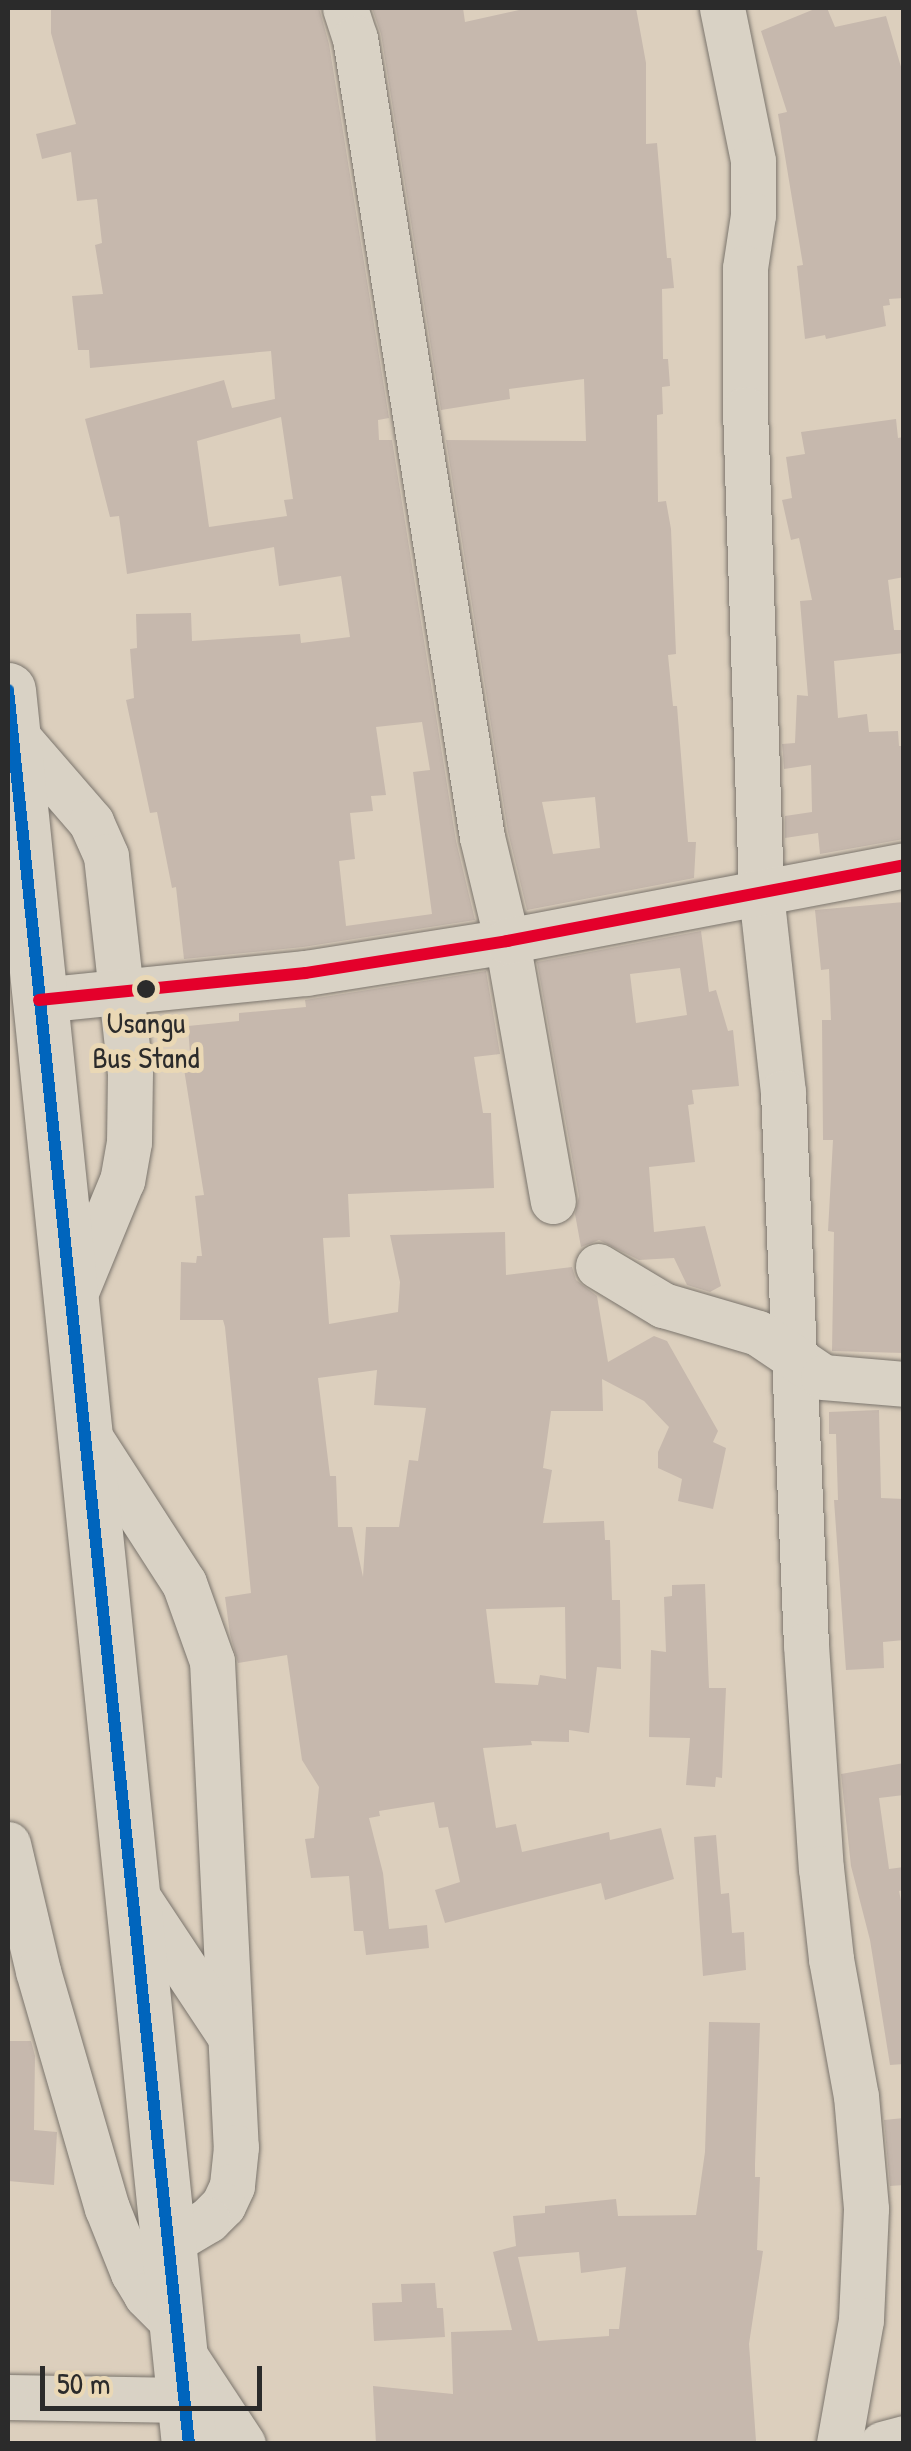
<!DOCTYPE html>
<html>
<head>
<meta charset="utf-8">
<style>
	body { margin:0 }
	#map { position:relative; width:911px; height:2451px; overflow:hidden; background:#dccfbd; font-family:"Patrick Hand",sans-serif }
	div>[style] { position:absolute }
	.building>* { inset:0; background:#c6b8ad }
	.roads { filter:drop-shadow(0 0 2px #7b756d) drop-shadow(0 0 2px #7b756d) }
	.minor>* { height:45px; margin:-22.5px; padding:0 22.5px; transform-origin:22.5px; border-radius:22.5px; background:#d9d2c5 }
	.highway>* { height:55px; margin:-27.5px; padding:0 27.5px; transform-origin:27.5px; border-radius:27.5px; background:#d9d2c5 }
	.bus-1>* { height:12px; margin:-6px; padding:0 6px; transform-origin:6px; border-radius:6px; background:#0065bd }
	.bus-2>* { height:12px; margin:-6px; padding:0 6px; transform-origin:6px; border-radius:6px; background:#e4002b }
	.dots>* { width:28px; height:28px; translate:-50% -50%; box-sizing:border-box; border:5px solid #ead8b5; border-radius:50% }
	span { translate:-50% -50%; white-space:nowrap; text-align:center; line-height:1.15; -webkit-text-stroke:10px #ead8b5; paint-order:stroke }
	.bus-label { font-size:30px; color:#2b2b2b }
	.frame { position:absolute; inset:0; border:10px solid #2b2b2b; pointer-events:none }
	.scale { position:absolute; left:40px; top:2366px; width:222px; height:45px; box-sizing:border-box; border:5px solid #2b2b2b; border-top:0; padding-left:12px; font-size:30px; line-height:35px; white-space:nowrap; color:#2b2b2b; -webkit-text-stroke:8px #ead8b5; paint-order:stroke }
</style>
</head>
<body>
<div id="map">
	<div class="building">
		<div style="clip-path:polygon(evenodd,51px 8px,319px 8px,329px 44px,389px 418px,378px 420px,379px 440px,392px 440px,456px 841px,475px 920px,303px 947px,184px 959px,176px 887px,172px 888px,157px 812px,150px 813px,126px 700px,134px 698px,130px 649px,137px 648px,136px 614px,191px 613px,192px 641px,300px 634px,301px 643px,350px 637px,341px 576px,279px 586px,274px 547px,127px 574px,119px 516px,110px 517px,85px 419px,224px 380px,232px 408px,275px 399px,271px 351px,90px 368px,89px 350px,78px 350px,72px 296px,103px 294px,95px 245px,102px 243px,97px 199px,77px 201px,71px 152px,42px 159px,36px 134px,76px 124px,51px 33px,51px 8px,281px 417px,293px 499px,284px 500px,287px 516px,209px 527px,197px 441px,281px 417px,51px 8px,422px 722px,430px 770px,413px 772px,432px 914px,346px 926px,339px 861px,355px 859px,350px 813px,373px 811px,371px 796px,386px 795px,376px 727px,422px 722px)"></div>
		<div style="clip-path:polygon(evenodd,372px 8px,463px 8px,465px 22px,528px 8px,636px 8px,646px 63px,646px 144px,657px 143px,667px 258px,671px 258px,674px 288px,662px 289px,663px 359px,668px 359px,670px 386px,662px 387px,663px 414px,657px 415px,658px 502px,666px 501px,671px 529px,676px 654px,668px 655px,673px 706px,677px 706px,688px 842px,696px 842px,694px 878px,527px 910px,508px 832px,446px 440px,586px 441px,584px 379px,509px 389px,510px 399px,441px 410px,381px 34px,372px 8px,595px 797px,600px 848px,553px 854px,542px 802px,595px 797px)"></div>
		<div style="clip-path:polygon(817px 8px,827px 8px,835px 27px,886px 16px,904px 77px,904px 298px,889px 299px,890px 305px,883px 306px,886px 326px,826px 339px,825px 335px,805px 339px,797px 266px,803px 265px,778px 114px,787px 112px,761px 31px)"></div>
		<div style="clip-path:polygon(896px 419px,898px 438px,904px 437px,904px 577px,888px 580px,894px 630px,904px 630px,904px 653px,834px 661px,838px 718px,867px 714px,869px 732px,898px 731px,899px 746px,904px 746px,904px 839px,820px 854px,818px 833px,785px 838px,785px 816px,812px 812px,811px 765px,784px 769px,783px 754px,782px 744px,795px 743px,797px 695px,808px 696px,800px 601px,812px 600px,799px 538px,791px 540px,782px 500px,792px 498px,786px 457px,805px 454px,801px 432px)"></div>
		<div style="clip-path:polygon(904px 902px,904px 1353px,832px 1351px,834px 1232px,828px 1231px,833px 1140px,823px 1140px,822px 1020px,831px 1020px,829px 969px,821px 970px,815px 910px)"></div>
		<div style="clip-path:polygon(evenodd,701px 931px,709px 992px,716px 990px,728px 1031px,733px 1030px,739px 1086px,692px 1090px,694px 1104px,688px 1105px,695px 1162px,649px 1167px,654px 1232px,705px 1226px,721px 1286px,710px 1292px,687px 1285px,674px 1258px,639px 1260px,599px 1240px,581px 1247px,575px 1214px,579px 1196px,537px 962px,701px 931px,680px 968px,687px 1015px,636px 1023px,630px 974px,680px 968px)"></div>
		<div style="clip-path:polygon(evenodd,486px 971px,500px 1054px,474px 1057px,483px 1113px,491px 1113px,494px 1188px,348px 1194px,350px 1237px,323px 1238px,329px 1324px,398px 1312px,400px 1282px,390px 1235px,505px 1232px,506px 1275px,572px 1267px,576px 1280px,597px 1296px,608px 1362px,654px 1336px,667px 1341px,718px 1431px,713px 1442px,726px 1448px,713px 1509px,678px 1501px,682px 1479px,658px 1468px,658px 1452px,669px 1427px,644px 1401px,602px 1379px,603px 1411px,551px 1411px,543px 1468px,552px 1470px,543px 1523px,604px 1521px,605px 1540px,610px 1540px,612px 1600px,620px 1600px,621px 1669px,597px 1667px,589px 1733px,569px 1730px,569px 1742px,531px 1741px,532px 1745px,483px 1748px,496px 1828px,516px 1824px,522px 1852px,609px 1832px,610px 1840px,661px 1828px,674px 1879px,605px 1900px,601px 1883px,445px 1923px,435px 1890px,460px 1882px,448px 1827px,439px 1828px,434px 1802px,379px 1811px,380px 1816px,369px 1818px,383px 1873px,389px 1929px,427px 1925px,429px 1948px,366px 1955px,363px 1931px,354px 1931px,349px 1876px,311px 1878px,305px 1839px,314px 1838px,319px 1787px,302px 1760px,287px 1655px,238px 1663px,230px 1634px,225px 1597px,251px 1593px,225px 1327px,223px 1320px,180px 1320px,181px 1262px,196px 1263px,197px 1256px,202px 1256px,195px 1196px,204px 1195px,184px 1069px,191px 1068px,188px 1026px,239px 1021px,239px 1013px,306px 1007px,305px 1000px,486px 971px,377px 1370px,374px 1405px,426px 1408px,418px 1461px,409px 1460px,399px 1527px,366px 1527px,363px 1577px,352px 1527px,338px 1527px,336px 1476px,330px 1476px,318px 1378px,377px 1370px,486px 971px,565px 1607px,566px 1679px,540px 1675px,538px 1685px,495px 1683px,486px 1609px,565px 1607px)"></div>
		<div style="clip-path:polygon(879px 1410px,881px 1498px,904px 1499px,904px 1640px,883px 1642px,884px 1668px,846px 1670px,834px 1500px,838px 1500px,836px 1434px,829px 1434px,829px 1412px)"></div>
		<div style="clip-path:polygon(705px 1584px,709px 1688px,726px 1688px,722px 1778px,716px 1777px,715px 1787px,686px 1785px,690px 1738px,649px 1737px,651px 1650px,666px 1652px,664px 1597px,672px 1596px,672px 1585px)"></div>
		<div style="clip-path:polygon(904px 1763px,904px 1795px,879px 1798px,889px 1869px,904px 1867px,904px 1890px,899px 1891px,904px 1915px,904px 2064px,890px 2065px,870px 1940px,851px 1866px,841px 1774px)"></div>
		<div style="clip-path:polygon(716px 1835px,721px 1894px,729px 1893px,732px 1933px,744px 1932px,746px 1970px,703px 1976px,694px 1837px)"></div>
		<div style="clip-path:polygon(evenodd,709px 2022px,760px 2023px,755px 2164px,755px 2177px,760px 2177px,757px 2250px,763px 2251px,749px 2344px,756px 2441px,376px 2444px,373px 2386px,453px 2394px,451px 2332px,512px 2330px,493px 2252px,516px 2246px,513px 2216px,545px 2213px,545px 2206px,616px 2199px,618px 2216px,696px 2215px,705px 2152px,709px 2022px,579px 2252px,581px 2273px,626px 2267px,619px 2329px,609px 2329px,609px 2336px,538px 2341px,518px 2257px,579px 2252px)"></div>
		<div style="clip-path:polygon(8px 2041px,31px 2041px,35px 2056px,34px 2130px,57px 2132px,54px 2185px,8px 2181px)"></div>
		<div style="clip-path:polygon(904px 2118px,904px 2185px,890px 2186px,884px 2120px)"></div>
		<div style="clip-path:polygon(435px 2283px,437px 2308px,443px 2308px,445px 2337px,374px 2341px,372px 2303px,402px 2302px,401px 2284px)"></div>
	</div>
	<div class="roads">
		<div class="minor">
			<div style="left:345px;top:8px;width:32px;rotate:72deg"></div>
			<div style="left:355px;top:38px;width:809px;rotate:80.97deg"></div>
			<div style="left:482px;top:837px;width:107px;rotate:76.5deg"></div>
			<div style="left:507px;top:941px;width:264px;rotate:80deg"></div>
			<div style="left:722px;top:8px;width:156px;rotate:78.5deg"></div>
			<div style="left:753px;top:161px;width:54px;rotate:90deg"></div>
			<div style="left:753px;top:215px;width:54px;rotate:98.6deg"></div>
			<div style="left:745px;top:268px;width:141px;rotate:90deg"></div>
			<div style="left:745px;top:409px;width:484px;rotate:88.1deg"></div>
			<div style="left:761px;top:893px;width:200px;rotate:83.7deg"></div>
			<div style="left:783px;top:1092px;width:553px;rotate:87.62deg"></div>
			<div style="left:806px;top:1645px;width:224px;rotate:86.2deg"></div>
			<div style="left:821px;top:1868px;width:92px;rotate:83.7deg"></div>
			<div style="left:831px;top:1959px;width:139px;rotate:79.7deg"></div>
			<div style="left:856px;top:2096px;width:113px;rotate:84.9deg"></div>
			<div style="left:866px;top:2209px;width:111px;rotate:92.6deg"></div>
			<div style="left:861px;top:2320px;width:126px;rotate:100.1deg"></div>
			<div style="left:14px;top:733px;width:118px;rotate:49.1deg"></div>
			<div style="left:91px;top:822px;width:37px;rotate:66deg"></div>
			<div style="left:106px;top:856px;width:217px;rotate:83.7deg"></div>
			<div style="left:130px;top:1072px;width:70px;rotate:90.8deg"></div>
			<div style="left:129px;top:1142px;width:39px;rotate:100deg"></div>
			<div style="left:122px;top:1180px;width:134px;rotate:112.4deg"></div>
			<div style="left:39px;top:1000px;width:268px;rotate:-5.8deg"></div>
			<div style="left:306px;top:973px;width:204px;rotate:-9deg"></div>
			<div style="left:507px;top:941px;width:404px;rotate:-10.8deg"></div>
			<div style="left:598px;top:1266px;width:76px;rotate:31deg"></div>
			<div style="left:663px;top:1305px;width:99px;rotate:16.4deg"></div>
			<div style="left:758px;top:1333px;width:78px;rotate:34.1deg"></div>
			<div style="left:823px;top:1377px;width:81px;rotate:4.9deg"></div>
			<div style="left:82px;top:1425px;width:188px;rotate:57.2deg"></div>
			<div style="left:184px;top:1583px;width:83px;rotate:70.3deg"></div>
			<div style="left:212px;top:1661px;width:487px;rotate:87.2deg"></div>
			<div style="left:236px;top:2147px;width:39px;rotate:96deg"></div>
			<div style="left:232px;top:2186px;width:21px;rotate:115deg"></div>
			<div style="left:223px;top:2205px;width:21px;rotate:135deg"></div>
			<div style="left:208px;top:2220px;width:45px;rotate:149.5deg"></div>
			<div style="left:8px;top:1844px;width:130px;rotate:76.7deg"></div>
			<div style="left:38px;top:1971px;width:247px;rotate:73.8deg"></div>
			<div style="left:107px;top:2208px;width:70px;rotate:68.2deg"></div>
			<div style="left:133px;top:2273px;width:26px;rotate:59deg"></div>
			<div style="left:146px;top:2295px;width:45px;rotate:45deg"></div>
			<div style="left:131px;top:1887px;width:178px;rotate:56.5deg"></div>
			<div style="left:183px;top:2353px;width:109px;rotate:56.6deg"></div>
			<div style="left:8px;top:2397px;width:176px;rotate:1deg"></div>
			<div style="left:882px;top:2444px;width:23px;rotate:-15deg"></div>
		</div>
		<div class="highway">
			<div style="left:8px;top:690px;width:1763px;rotate:84.11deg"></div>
		</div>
	</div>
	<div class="bus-1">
		<div style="left:8px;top:690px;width:1763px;rotate:84.11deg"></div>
	</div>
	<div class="bus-2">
		<div style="left:39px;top:1000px;width:268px;rotate:-5.8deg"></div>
		<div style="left:306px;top:973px;width:204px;rotate:-9deg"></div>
		<div style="left:507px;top:941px;width:404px;rotate:-10.8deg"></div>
	</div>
	<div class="dots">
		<div style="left:146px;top:989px;background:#2b2b2b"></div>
	</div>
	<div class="bus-label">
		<span style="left:146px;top:1039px">Usangu<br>Bus Stand</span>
	</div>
	<div class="frame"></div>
	<div class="scale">50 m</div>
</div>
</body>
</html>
